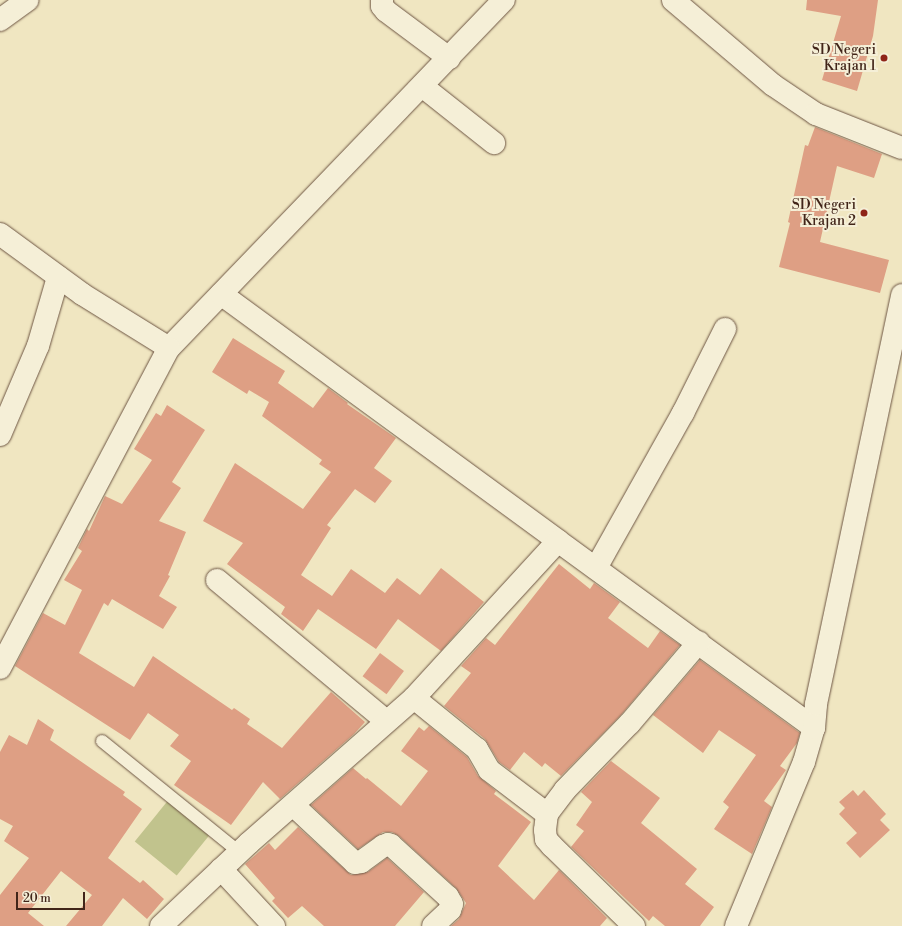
<!DOCTYPE html>
<html>
<head>
<meta charset="utf-8">
<style>
	body { margin:0 }
	#map { position:relative; width:902px; height:926px; overflow:hidden; background:#f0e6c1; font-family:"Libre Bodoni",serif }
	div>[style] { position:absolute }
	.green>* { inset:0; background:#c1c38d; transform-origin:0 0 }
	.building>* { inset:0; background:#de9f84; transform-origin:0 0 }
	.roads { filter:drop-shadow(0 0 1px #6d5543) drop-shadow(0 0 1px #6d5543) }
	.service>* { height:12px; margin:-6px; padding:0 6px; transform-origin:6px; border-radius:6px; background:#f5efd7 }
	.minor>* { height:22px; margin:-11px; padding:0 11px; transform-origin:11px; border-radius:11px; background:#f5efd7 }
	.dots>* { width:11px; height:11px; translate:-50% -50%; box-sizing:border-box; border:2px solid #f5efd7; border-radius:50% }
	span { translate:-50% -50%; white-space:nowrap; text-align:center; line-height:1.15; -webkit-text-stroke:4px #f5efd7; paint-order:stroke }
	.poi-label { font-size:14px; color:#412519 }
	.right { translate:-100% -50%; text-align:right }
	.scale { position:absolute; left:16px; top:892px; width:69px; height:18px; box-sizing:border-box; border:2px solid #412519; border-top:0; padding-left:5px; font-size:12px; line-height:14px; white-space:nowrap; color:#412519; -webkit-text-stroke:3px #f5efd7; paint-order:stroke }
</style>
</head>
<body>
<div id="map">
	<div class="green">
		<div style="left:170px;top:798px;width:54px;height:56px;rotate:39deg"></div>
	</div>
	<div class="building">
		<div style="clip-path:polygon(807px 0,878px 0,873px 36px,857px 91px,822px 80px,841px 16px,806px 10px)"></div>
		<div style="clip-path:polygon(815px 127px,882px 154px,874px 178px,837px 166px,820px 242px,889px 260px,880px 293px,779px 267px,790px 223px,788px 222px,805px 145px,808px 146px)"></div>
		<div style="clip-path:polygon(233px 338px,285px 371px,278px 383px,313px 408px,328px 388px,348px 403px,347px 404px,396px 438px,374px 468px,392px 481px,375px 503px,355px 489px,327px 525px,331px 528px,301px 575px,332px 596px,351px 569px,385px 593px,397px 578px,420px 595px,441px 568px,484px 602px,441px 651px,398px 619px,376px 649px,318px 609px,303px 631px,281px 614px,285px 607px,227px 564px,243px 543px,203px 521px,235px 463px,303px 509px,331px 472px,319px 464px,322px 460px,262px 416px,269px 402px,249px 390px,247px 394px,212px 372px)"></div>
		<div style="clip-path:polygon(167px 405px,205px 430px,172px 482px,181px 488px,159px 521px,186px 532px,168px 575px,170px 576px,159px 596px,177px 607px,163px 629px,112px 599px,108px 606px,104px 603px,79px 653px,134px 687px,153px 656px,232px 710px,234px 708px,250px 719px,247px 724px,282px 748px,331px 692px,365px 722px,354px 734px,280px 799px,263px 782px,231px 825px,174px 785px,191px 761px,170px 746px,179px 735px,148px 713px,130px 740px,15px 666px,43px 613px,65px 625px,82px 590px,64px 580px,82px 551px,78px 548px,87px 529px,89px 531px,105px 496px,122px 504px,152px 460px,134px 449px,156px 413px,161px 416px)"></div>
		<div style="clip-path:polygon(559px 564px,590px 589px,594px 583px,620px 602px,608px 618px,648px 648px,660px 631px,680px 645px,621px 715px,561px 776px,545px 763px,542px 767px,524px 752px,510px 770px,499px 762px,485px 739px,444px 706px,471px 673px,461px 666px,486px 638px,495px 645px)"></div>
		<div style="left:380px;top:653px;width:30px;height:29px;rotate:37deg"></div>
		<div style="clip-path:polygon(700px 660px,800px 733px,797px 743px,780px 766px,786px 770px,764px 801px,772px 807px,752px 854px,714px 829px,729px 807px,723px 802px,756px 755px,719px 730px,703px 753px,653px 715px)"></div>
		<div style="clip-path:polygon(38px 719px,54px 730px,50px 740px,125px 792px,123px 795px,142px 809px,108px 858px,140px 883px,143px 880px,164px 899px,147px 919px,123px 898px,102px 926px,66px 926px,92px 895px,61px 871px,28px 913px,44px 926px,0 926px,0 895px,29px 858px,4px 841px,13px 826px,0 819px,0 752px,9px 735px,27px 745px)"></div>
		<div style="clip-path:polygon(429px 726px,467px 757px,478px 776px,496px 791px,494px 794px,531px 822px,498px 866px,534px 900px,559px 870px,607px 918px,600px 926px,451px 926px,459px 919px,466px 903px,456px 888px,399px 836px,392px 832px,383px 832px,358px 849px,311px 805px,353px 768px,366px 779px,367px 778px,401px 806px,428px 771px,401px 751px,419px 727px,424px 731px)"></div>
		<div style="clip-path:polygon(611px 761px,660px 798px,641px 823px,697px 869px,685px 884px,714px 907px,700px 926px,665px 926px,653px 916px,649px 921px,571px 847px,584px 831px,576px 825px,592px 802px,581px 792px)"></div>
		<div style="clip-path:polygon(853px 790px,858px 796px,864px 790px,886px 814px,880px 820px,890px 830px,860px 858px,846px 843px,857px 833px,839px 814px,845px 808px,839px 802px)"></div>
		<div style="clip-path:polygon(298px 827px,351px 875px,368px 872px,387px 858px,424px 892px,395px 926px,324px 926px,302px 906px,288px 918px,272px 901px,275px 898px,245px 864px,269px 843px,275px 850px)"></div>
	</div>
	<div class="roads">
		<div class="service">
			<div style="left:102px;top:741px;width:176px;rotate:39deg"></div>
		</div>
		<div class="minor">
			<div style="left:382px;top:0;width:6px;rotate:90deg"></div>
			<div style="left:382px;top:6px;width:6px;rotate:51deg"></div>
			<div style="left:386px;top:11px;width:79px;rotate:36.7deg"></div>
			<div style="left:673px;top:0;width:131px;rotate:40.4deg"></div>
			<div style="left:773px;top:85px;width:52px;rotate:34deg"></div>
			<div style="left:816px;top:114px;width:92px;rotate:21.6deg"></div>
			<div style="left:0;top:20px;width:34px;rotate:-36deg"></div>
			<div style="left:422px;top:86px;width:92px;rotate:38.4deg"></div>
			<div style="left:0;top:234px;width:102px;rotate:36.2deg"></div>
			<div style="left:82px;top:294px;width:102px;rotate:31.8deg"></div>
			<div style="left:169px;top:348px;width:483px;rotate:-46.1deg"></div>
			<div style="left:221px;top:294px;width:418px;rotate:36.2deg"></div>
			<div style="left:0;top:435px;width:97px;rotate:-66.9deg"></div>
			<div style="left:38px;top:346px;width:72px;rotate:-73.8deg"></div>
			<div style="left:596px;top:568px;width:178px;rotate:-60.7deg"></div>
			<div style="left:683px;top:413px;width:94px;rotate:-63.4deg"></div>
			<div style="left:217px;top:580px;width:220px;rotate:39.8deg"></div>
			<div style="left:0;top:668px;width:362px;rotate:-62.2deg"></div>
			<div style="left:414px;top:698px;width:81px;rotate:39deg"></div>
			<div style="left:477px;top:749px;width:24px;rotate:60deg"></div>
			<div style="left:489px;top:770px;width:73px;rotate:37.2deg"></div>
			<div style="left:293px;top:805px;width:85px;rotate:43.1deg"></div>
			<div style="left:355px;top:863px;width:6px;rotate:-9deg"></div>
			<div style="left:361px;top:862px;width:27px;rotate:-36deg"></div>
			<div style="left:383px;top:846px;width:5px;rotate:-22deg"></div>
			<div style="left:388px;top:844px;width:3px;rotate:18deg"></div>
			<div style="left:391px;top:845px;width:77px;rotate:42.4deg"></div>
			<div style="left:448px;top:897px;width:8px;rotate:60deg"></div>
			<div style="left:452px;top:904px;width:6px;rotate:108deg"></div>
			<div style="left:450px;top:910px;width:23px;rotate:137deg"></div>
			<div style="left:221px;top:869px;width:78px;rotate:47.1deg"></div>
			<div style="left:161px;top:926px;width:121px;rotate:-43.3deg"></div>
			<div style="left:249px;top:843px;width:220px;rotate:-41.3deg"></div>
			<div style="left:414px;top:698px;width:213px;rotate:-47.5deg"></div>
			<div style="left:558px;top:541px;width:317px;rotate:36.1deg"></div>
			<div style="left:634px;top:926px;width:115px;rotate:-135.7deg"></div>
			<div style="left:552px;top:846px;width:9px;rotate:-131deg"></div>
			<div style="left:546px;top:839px;width:9px;rotate:-96deg"></div>
			<div style="left:545px;top:830px;width:16px;rotate:-83deg"></div>
			<div style="left:547px;top:814px;width:30px;rotate:-53deg"></div>
			<div style="left:565px;top:790px;width:93px;rotate:-45.9deg"></div>
			<div style="left:630px;top:723px;width:106px;rotate:-49.6deg"></div>
			<div style="left:736px;top:926px;width:178px;rotate:-67.5deg"></div>
			<div style="left:804px;top:762px;width:35px;rotate:-74deg"></div>
			<div style="left:814px;top:728px;width:24px;rotate:-85deg"></div>
			<div style="left:816px;top:704px;width:418px;rotate:-78.1deg"></div>
		</div>
	</div>
	<div class="dots">
		<div style="left:884px;top:58px;background:#8f2418"></div>
		<div style="left:864px;top:213px;background:#8f2418"></div>
	</div>
	<div class="poi-label">
		<span class="right" style="left:876px;top:58px">SD Negeri<br>Krajan 1</span>
		<span class="right" style="left:856px;top:213px">SD Negeri<br>Krajan 2</span>
	</div>
	<div class="scale">20 m</div>
</div>
</body>
</html>
